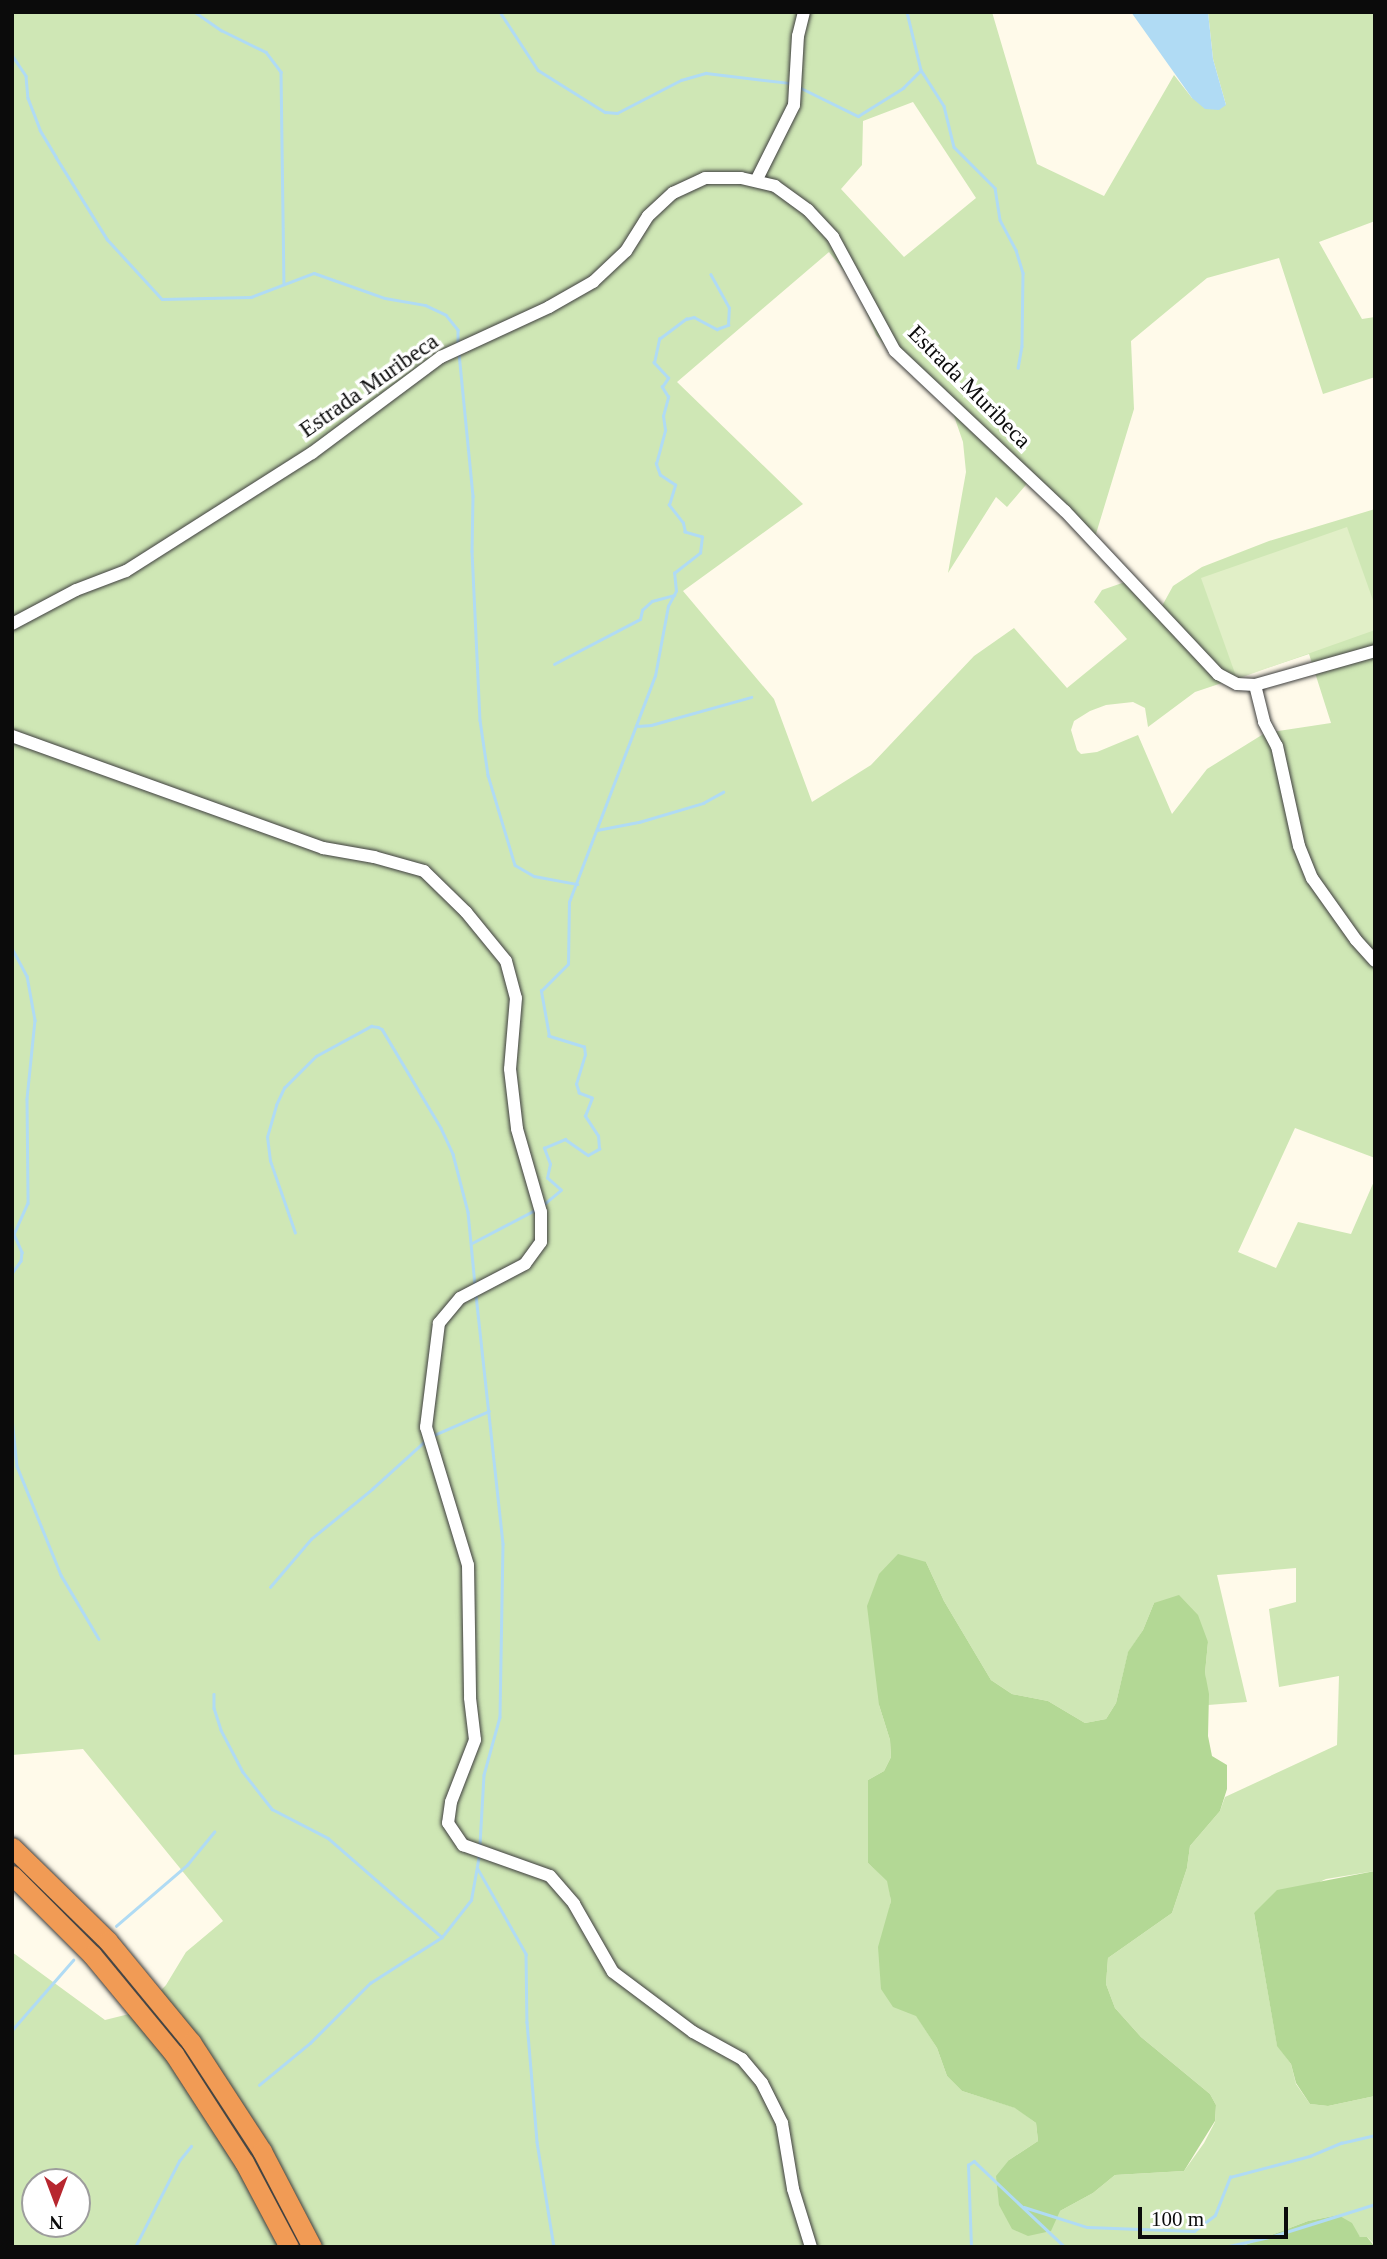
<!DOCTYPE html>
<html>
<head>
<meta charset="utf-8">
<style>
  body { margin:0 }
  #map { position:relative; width:1387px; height:2259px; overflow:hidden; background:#fffaea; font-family:Georgia,serif }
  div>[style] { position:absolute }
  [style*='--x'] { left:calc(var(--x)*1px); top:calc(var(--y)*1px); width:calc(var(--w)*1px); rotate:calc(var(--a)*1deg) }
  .green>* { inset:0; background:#cfe7b5 }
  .forest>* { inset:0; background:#b3d895 }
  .pitch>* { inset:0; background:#e1efc7 }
  .water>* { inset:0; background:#b0dbf4 }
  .stream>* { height:2.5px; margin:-1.25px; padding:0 1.25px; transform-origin:1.25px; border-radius:1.25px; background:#b0dbf4 }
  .roads { filter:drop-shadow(0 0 2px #3e3e3e) drop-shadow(0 0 2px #3e3e3e) }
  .minor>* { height:12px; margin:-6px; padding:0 6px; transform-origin:6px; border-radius:6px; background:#fff }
  .highway>* { height:19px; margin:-9.5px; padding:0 9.5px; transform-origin:9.5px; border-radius:9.5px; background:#f19b55 }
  span { translate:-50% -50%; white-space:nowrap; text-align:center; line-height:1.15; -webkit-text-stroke:7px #fff; paint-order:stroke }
  .street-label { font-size:23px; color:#0b0b0b }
  .frame { position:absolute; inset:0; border:14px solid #0b0b0b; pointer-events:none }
  .north { position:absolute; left:21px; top:2168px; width:70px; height:70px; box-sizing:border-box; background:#fff; border:2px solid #9d9d9d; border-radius:50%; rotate:180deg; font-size:19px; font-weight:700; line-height:28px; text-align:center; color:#0b0b0b }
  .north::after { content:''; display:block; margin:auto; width:24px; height:32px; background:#b7272f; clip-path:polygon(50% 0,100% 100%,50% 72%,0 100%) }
  .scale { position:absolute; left:1138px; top:2207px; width:150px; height:32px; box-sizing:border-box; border:4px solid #0b0b0b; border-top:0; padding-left:9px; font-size:21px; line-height:24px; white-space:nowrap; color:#0b0b0b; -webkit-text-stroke:5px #fff; paint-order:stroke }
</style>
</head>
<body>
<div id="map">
  <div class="green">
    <i style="clip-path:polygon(evenodd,12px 12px,992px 12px,1037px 164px,1104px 196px,1174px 75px,1192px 98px,1226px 105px,1213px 59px,1208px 12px,1375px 12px,1375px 221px,1319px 242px,1362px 319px,1375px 317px,1375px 377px,1323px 394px,1279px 258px,1207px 278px,1131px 341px,1134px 409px,1092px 547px,1031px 479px,1007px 507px,996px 497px,948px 573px,966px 472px,963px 442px,954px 416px,942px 398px,900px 363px,876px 335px,855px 285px,829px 252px,677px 382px,803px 504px,683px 591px,774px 699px,812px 802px,871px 765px,974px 656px,1014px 628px,1067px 688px,1127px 639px,1094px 602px,1102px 590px,1125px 582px,1157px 615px,1173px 586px,1202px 567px,1269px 541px,1375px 509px,1375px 1158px,1295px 1128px,1238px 1252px,1276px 1268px,1298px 1222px,1351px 1234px,1375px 1179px,1375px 1871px,1326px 1879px,1254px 1913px,1277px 2045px,1291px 2064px,1296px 2084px,1310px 2104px,1328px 2106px,1375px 2096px,1375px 2245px,1367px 2237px,1360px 2237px,1338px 2215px,1308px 2221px,1240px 2247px,12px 2247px,12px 1952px,105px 2020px,141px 2011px,166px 1985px,186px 1952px,223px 1921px,83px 1749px,12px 1755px,12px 12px,913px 102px,976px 198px,904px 257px,841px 189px,862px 165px,863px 121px,913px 102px,12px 12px,1309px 654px,1331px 723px,1265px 733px,1207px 769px,1172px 814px,1138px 735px,1097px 752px,1081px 754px,1077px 750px,1071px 730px,1074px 721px,1090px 711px,1106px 705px,1133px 702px,1145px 708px,1148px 727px,1195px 692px,1309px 654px,12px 12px,926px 1562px,944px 1601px,991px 1680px,1012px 1694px,1048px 1701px,1085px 1723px,1106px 1719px,1116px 1703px,1128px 1653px,1143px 1630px,1154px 1603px,1208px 1642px,1205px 1673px,1208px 1705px,1247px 1702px,1217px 1575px,1296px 1568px,1296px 1602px,1269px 1609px,1279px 1687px,1339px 1676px,1337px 1745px,1225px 1797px,1220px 1811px,1190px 1846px,1187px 1868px,1172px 1913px,1108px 1958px,1106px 1984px,1115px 2008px,1141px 2037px,1210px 2094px,1216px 2105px,1215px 2122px,1204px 2143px,1184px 2171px,1115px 2175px,1093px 2193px,1060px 2211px,1009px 2160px,1038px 2141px,1036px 2123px,1016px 2108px,962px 2091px,947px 2076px,937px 2048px,916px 2015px,899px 2007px,886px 1924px,891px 1901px,888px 1881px,868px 1863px,868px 1780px,884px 1771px,891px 1757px,890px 1740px,879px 1705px,926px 1562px,12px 12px,35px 2182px,77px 2182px,77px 2224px,35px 2224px,35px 2182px)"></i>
  </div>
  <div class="forest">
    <i style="clip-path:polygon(898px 1554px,926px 1562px,944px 1601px,991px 1680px,1012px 1694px,1048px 1701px,1085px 1723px,1106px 1719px,1116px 1703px,1128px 1652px,1143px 1630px,1154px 1603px,1179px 1595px,1198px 1615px,1208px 1642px,1205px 1673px,1209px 1694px,1208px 1736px,1212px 1756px,1227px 1765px,1227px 1789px,1220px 1811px,1190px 1846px,1187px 1868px,1172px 1913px,1108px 1958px,1106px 1984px,1115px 2008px,1141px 2037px,1210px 2094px,1216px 2105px,1215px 2121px,1184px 2171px,1115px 2175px,1093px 2193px,1060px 2211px,1051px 2231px,1028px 2236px,1012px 2229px,999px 2205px,996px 2176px,1009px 2160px,1038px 2141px,1036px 2123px,1015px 2108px,962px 2091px,947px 2076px,937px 2048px,916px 2016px,893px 2007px,881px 1989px,878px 1947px,891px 1901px,887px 1881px,868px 1863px,868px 1780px,884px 1771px,891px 1757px,890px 1740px,879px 1705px,867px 1606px,879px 1574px)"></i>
    <i style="clip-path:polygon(1375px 1871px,1375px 2096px,1328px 2106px,1310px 2104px,1296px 2083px,1291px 2064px,1277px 2046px,1254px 1913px,1277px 1890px)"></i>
    <i style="clip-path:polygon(1338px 2215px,1352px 2223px,1360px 2237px,1367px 2237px,1375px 2247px,1240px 2247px,1308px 2221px)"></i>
  </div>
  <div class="pitch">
    <i style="clip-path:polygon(1347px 527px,1375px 606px,1375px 630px,1237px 679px,1201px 578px)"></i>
  </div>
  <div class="water">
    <i style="clip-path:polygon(1131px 12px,1208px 12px,1213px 59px,1226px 105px,1219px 110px,1205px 109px,1192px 98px)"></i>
  </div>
  <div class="stream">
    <i style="--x:195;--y:12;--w:32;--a:35"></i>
    <i style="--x:221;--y:30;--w:50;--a:26.1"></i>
    <i style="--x:266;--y:52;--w:25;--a:53"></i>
    <i style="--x:281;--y:72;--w:211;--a:89.2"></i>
    <i style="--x:500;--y:12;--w:69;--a:56.8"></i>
    <i style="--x:538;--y:70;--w:79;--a:32.1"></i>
    <i style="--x:605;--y:112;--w:12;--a:5"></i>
    <i style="--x:617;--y:113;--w:72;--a:-27.3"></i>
    <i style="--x:681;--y:80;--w:26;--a:-16"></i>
    <i style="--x:706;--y:73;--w:85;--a:6.8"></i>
    <i style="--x:907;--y:12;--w:60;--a:76.4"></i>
    <i style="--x:921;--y:70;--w:43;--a:57.4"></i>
    <i style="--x:944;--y:106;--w:42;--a:76.3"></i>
    <i style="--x:954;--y:147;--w:58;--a:45"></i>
    <i style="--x:995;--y:188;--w:32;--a:81"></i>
    <i style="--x:1000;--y:220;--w:34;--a:62"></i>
    <i style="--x:1016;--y:250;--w:24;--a:73"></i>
    <i style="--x:1023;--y:273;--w:73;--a:90.8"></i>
    <i style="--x:1022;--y:346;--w:22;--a:100"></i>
    <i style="--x:12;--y:55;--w:25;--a:56"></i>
    <i style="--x:26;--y:76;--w:22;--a:85"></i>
    <i style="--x:28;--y:98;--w:34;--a:69"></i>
    <i style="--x:40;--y:130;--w:31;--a:59"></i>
    <i style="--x:56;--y:157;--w:97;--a:58.1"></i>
    <i style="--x:107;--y:239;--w:81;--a:47.5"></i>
    <i style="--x:162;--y:299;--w:89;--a:-1.3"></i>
    <i style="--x:251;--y:297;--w:67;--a:-20.9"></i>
    <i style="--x:314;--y:273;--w:75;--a:19.4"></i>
    <i style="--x:385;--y:298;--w:41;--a:9.9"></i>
    <i style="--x:425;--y:305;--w:23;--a:25"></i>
    <i style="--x:446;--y:315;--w:19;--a:51"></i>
    <i style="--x:458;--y:330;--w:16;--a:90"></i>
    <i style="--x:799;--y:87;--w:66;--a:26.2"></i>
    <i style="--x:858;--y:116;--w:53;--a:-31.9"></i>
    <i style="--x:903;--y:88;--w:25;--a:-45"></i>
    <i style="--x:459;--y:353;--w:144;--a:84.4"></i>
    <i style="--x:473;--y:496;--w:55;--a:91"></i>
    <i style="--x:472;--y:551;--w:169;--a:87.3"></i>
    <i style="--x:480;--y:720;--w:56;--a:81.7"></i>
    <i style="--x:488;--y:775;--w:94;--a:73.3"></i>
    <i style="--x:515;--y:865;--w:22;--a:30"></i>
    <i style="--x:534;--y:876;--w:44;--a:10.5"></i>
    <i style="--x:554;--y:664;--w:97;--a:-27.6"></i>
    <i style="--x:640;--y:619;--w:9;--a:-77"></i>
    <i style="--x:642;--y:610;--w:13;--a:-42"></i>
    <i style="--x:652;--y:601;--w:23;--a:-15"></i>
    <i style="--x:638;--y:726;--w:13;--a:-4"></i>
    <i style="--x:651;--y:725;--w:104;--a:-15.6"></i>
    <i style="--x:597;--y:830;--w:43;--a:-10.8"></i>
    <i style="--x:639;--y:822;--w:67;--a:-16.5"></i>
    <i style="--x:703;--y:803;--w:23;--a:-29"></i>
    <i style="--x:12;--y:948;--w:32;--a:62"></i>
    <i style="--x:27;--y:976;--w:45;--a:79.7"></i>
    <i style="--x:35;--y:1020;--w:79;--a:95.8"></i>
    <i style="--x:27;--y:1099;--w:104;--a:89.4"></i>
    <i style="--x:28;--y:1203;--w:34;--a:114"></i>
    <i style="--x:14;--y:1234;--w:20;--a:66"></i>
    <i style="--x:22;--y:1252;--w:9;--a:96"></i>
    <i style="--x:21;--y:1261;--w:16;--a:125"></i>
    <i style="--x:543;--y:1205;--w:23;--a:-40"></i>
    <i style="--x:561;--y:1190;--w:18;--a:-139"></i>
    <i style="--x:547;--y:1178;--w:14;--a:-78"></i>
    <i style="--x:550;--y:1164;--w:17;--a:-111"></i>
    <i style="--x:544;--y:1148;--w:23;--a:-23"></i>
    <i style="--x:565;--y:1139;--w:28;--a:35"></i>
    <i style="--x:588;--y:1155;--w:13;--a:-29"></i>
    <i style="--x:599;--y:1149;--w:13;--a:-94"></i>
    <i style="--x:598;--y:1136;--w:24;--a:-123"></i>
    <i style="--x:585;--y:1116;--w:19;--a:-69"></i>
    <i style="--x:592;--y:1098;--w:14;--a:-159"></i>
    <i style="--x:579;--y:1093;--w:9;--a:-108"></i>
    <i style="--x:576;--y:1084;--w:30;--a:-73"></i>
    <i style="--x:585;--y:1055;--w:8;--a:-97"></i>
    <i style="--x:584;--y:1047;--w:37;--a:-163"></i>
    <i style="--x:549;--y:1036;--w:46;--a:-100.1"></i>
    <i style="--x:541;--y:991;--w:38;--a:-45"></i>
    <i style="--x:568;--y:964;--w:62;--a:-89.1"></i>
    <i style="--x:569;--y:902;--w:242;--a:-69.2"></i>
    <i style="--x:655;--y:676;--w:71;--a:-79.5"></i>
    <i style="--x:668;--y:606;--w:17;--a:-62"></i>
    <i style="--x:676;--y:591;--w:18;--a:-96"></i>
    <i style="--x:674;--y:573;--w:33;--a:-38"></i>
    <i style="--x:700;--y:553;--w:16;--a:-83"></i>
    <i style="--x:702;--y:537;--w:18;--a:-164"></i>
    <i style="--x:685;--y:532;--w:9;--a:-103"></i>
    <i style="--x:683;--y:523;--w:23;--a:-128"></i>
    <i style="--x:669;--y:505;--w:21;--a:-73"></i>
    <i style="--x:675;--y:485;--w:18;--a:-146"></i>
    <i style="--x:660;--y:475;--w:12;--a:-110"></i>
    <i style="--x:656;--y:464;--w:35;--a:-75"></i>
    <i style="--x:665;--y:430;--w:14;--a:-98"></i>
    <i style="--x:663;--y:416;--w:20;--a:-75"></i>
    <i style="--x:668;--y:397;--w:12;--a:-121"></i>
    <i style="--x:662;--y:387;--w:11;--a:-56"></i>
    <i style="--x:668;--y:378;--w:21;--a:-133"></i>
    <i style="--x:654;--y:363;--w:25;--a:-78"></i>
    <i style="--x:659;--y:339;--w:34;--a:-37"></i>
    <i style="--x:686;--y:319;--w:8;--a:-14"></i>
    <i style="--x:694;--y:317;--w:26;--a:28"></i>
    <i style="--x:717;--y:329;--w:12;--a:-20"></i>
    <i style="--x:728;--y:325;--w:17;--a:-87"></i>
    <i style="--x:729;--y:308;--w:38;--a:-119"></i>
    <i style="--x:295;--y:1233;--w:76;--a:-109.1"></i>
    <i style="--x:270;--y:1161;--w:24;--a:-97"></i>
    <i style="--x:267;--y:1137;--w:33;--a:-74"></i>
    <i style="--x:276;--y:1105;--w:19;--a:-65"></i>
    <i style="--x:284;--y:1088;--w:45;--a:-45"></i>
    <i style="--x:316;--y:1056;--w:63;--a:-28.6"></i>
    <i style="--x:371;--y:1026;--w:7;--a:8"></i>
    <i style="--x:378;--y:1027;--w:4;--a:27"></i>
    <i style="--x:382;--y:1029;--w:115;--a:59.2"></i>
    <i style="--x:441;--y:1128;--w:29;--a:65"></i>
    <i style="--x:453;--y:1154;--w:60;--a:75.5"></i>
    <i style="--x:468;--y:1212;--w:73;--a:84.5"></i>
    <i style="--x:472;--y:1243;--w:73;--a:-27.6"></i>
    <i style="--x:476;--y:1295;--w:250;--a:83.8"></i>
    <i style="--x:503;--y:1544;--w:173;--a:91"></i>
    <i style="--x:500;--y:1717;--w:60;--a:105.4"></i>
    <i style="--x:484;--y:1775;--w:70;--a:93.3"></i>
    <i style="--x:12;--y:1418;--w:48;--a:84.1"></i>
    <i style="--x:17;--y:1466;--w:118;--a:68"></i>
    <i style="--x:61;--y:1575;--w:74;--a:59.3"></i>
    <i style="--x:432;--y:1436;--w:62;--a:-23.7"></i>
    <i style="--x:270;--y:1587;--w:63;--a:-49.5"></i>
    <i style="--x:311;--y:1539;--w:79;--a:-39.3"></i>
    <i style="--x:372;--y:1489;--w:73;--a:-42.2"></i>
    <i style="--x:214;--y:1694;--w:14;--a:90"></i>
    <i style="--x:214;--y:1708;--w:23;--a:72"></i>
    <i style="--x:221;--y:1730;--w:47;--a:62.4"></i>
    <i style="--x:243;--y:1772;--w:47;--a:51.9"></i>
    <i style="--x:272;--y:1809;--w:63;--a:27.4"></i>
    <i style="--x:328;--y:1838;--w:151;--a:41"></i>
    <i style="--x:478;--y:1869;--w:98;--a:60.5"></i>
    <i style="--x:526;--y:1954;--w:68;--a:89.2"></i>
    <i style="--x:527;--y:2022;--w:120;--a:85.2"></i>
    <i style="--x:537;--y:2142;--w:106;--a:80.8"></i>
    <i style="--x:116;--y:1926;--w:94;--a:-40.7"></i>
    <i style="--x:187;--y:1865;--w:43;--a:-50.7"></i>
    <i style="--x:12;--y:2030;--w:93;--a:-48.9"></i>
    <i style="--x:259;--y:2085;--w:66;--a:-39.5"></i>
    <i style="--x:310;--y:2043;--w:85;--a:-45"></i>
    <i style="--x:370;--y:1983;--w:85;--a:-32.6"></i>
    <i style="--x:442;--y:1937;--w:47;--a:-51.9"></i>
    <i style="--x:471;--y:1900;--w:46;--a:-79.9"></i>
    <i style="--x:1024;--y:2207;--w:66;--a:17.6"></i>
    <i style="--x:1087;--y:2227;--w:107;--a:2.1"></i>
    <i style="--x:1194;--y:2231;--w:26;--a:-37"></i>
    <i style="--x:1215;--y:2215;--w:41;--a:-68.5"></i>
    <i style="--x:1230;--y:2177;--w:83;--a:-14.7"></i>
    <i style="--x:1310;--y:2156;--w:34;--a:-23"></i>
    <i style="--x:1341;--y:2143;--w:35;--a:-13"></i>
    <i style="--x:135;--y:2247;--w:97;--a:-62.9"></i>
    <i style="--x:179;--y:2161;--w:19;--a:-51"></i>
    <i style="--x:971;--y:2247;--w:82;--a:-92.1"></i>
    <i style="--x:968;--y:2165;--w:7;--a:-34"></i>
    <i style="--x:974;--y:2161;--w:125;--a:43.4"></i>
    <i style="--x:1224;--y:2247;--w:47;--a:-12.3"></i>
    <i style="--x:1270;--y:2237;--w:110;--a:-17.4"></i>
  </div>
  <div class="roads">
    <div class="minor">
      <i style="--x:756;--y:181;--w:85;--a:-63.4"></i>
      <i style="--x:794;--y:105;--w:69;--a:-86.7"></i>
      <i style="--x:798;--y:36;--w:25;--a:-76"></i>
      <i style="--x:12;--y:624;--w:72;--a:-28"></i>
      <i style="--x:76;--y:590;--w:53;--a:-20.8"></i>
      <i style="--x:126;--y:571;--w:220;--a:-32.4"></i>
      <i style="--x:312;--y:453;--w:161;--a:-36.7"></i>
      <i style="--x:441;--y:357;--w:119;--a:-24.8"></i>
      <i style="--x:549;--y:307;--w:51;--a:-29.6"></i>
      <i style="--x:593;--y:282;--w:45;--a:-43.2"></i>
      <i style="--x:626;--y:251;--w:41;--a:-57.8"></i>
      <i style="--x:648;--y:216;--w:34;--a:-43"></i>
      <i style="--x:673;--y:193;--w:35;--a:-25"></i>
      <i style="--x:705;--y:178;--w:36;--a:0"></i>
      <i style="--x:741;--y:178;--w:35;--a:13"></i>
      <i style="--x:775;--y:186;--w:41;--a:36"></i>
      <i style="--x:808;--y:210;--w:37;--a:47"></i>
      <i style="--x:833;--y:237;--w:130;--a:61.5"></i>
      <i style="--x:895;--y:351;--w:233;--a:43.3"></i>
      <i style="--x:1065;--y:511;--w:224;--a:46.8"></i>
      <i style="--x:1218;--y:674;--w:21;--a:28"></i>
      <i style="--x:1237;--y:684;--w:18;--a:3"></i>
      <i style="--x:1255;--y:685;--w:125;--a:-15.8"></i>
      <i style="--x:1255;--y:685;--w:38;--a:76"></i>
      <i style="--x:1264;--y:722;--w:27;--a:62"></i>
      <i style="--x:1277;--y:746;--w:102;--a:77.6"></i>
      <i style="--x:1299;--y:846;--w:35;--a:68"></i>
      <i style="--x:1312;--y:878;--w:76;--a:54.6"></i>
      <i style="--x:1356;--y:940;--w:28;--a:48"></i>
      <i style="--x:12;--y:736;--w:331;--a:19.8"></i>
      <i style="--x:323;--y:848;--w:52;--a:10"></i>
      <i style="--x:374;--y:857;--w:52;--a:15.6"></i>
      <i style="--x:424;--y:871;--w:59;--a:44.3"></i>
      <i style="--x:466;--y:912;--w:63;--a:50.8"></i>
      <i style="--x:506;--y:961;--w:38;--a:75"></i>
      <i style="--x:516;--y:998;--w:71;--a:94.8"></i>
      <i style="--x:510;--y:1069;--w:60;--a:83.3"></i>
      <i style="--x:517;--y:1129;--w:86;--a:73.9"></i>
      <i style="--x:541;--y:1212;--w:30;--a:90"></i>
      <i style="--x:541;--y:1242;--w:27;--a:126"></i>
      <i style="--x:525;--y:1264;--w:73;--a:152.4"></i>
      <i style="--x:460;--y:1298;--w:33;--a:130"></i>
      <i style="--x:439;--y:1323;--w:105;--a:97.1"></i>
      <i style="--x:426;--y:1427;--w:144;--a:73.1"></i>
      <i style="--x:468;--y:1565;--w:133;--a:89.1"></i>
      <i style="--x:470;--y:1698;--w:42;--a:83.2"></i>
      <i style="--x:475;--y:1740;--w:66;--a:111.2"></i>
      <i style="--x:451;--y:1802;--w:21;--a:98"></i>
      <i style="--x:448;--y:1823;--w:27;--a:56"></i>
      <i style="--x:463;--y:1845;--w:92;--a:19.6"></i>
      <i style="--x:550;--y:1876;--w:37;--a:49"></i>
      <i style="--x:574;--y:1904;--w:78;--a:60.2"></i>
      <i style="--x:613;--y:1972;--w:100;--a:36.9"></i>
      <i style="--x:693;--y:2032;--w:56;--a:28.9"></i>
      <i style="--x:742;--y:2059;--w:31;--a:50"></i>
      <i style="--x:762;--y:2083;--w:45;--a:63.4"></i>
      <i style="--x:782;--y:2123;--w:67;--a:80.5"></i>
      <i style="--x:793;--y:2189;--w:61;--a:72.8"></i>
    </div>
    <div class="highway">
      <i style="--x:12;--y:1847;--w:134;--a:44.4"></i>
      <i style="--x:108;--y:1941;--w:131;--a:50.6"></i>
      <i style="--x:191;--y:2042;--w:130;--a:56.9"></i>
      <i style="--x:262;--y:2151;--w:108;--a:62.5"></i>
      <i style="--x:12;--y:1875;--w:113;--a:45"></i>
      <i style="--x:92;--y:1955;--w:129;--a:50.4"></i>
      <i style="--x:174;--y:2054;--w:129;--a:57.1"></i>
      <i style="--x:244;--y:2162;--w:96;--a:62.1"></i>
    </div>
  </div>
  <div class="street-label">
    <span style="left:369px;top:386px;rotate:-35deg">Estrada Muribeca</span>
    <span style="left:969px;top:387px;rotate:45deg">Estrada Muribeca</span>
  </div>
  <div class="frame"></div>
  <div class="north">N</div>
  <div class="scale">100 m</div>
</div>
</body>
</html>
